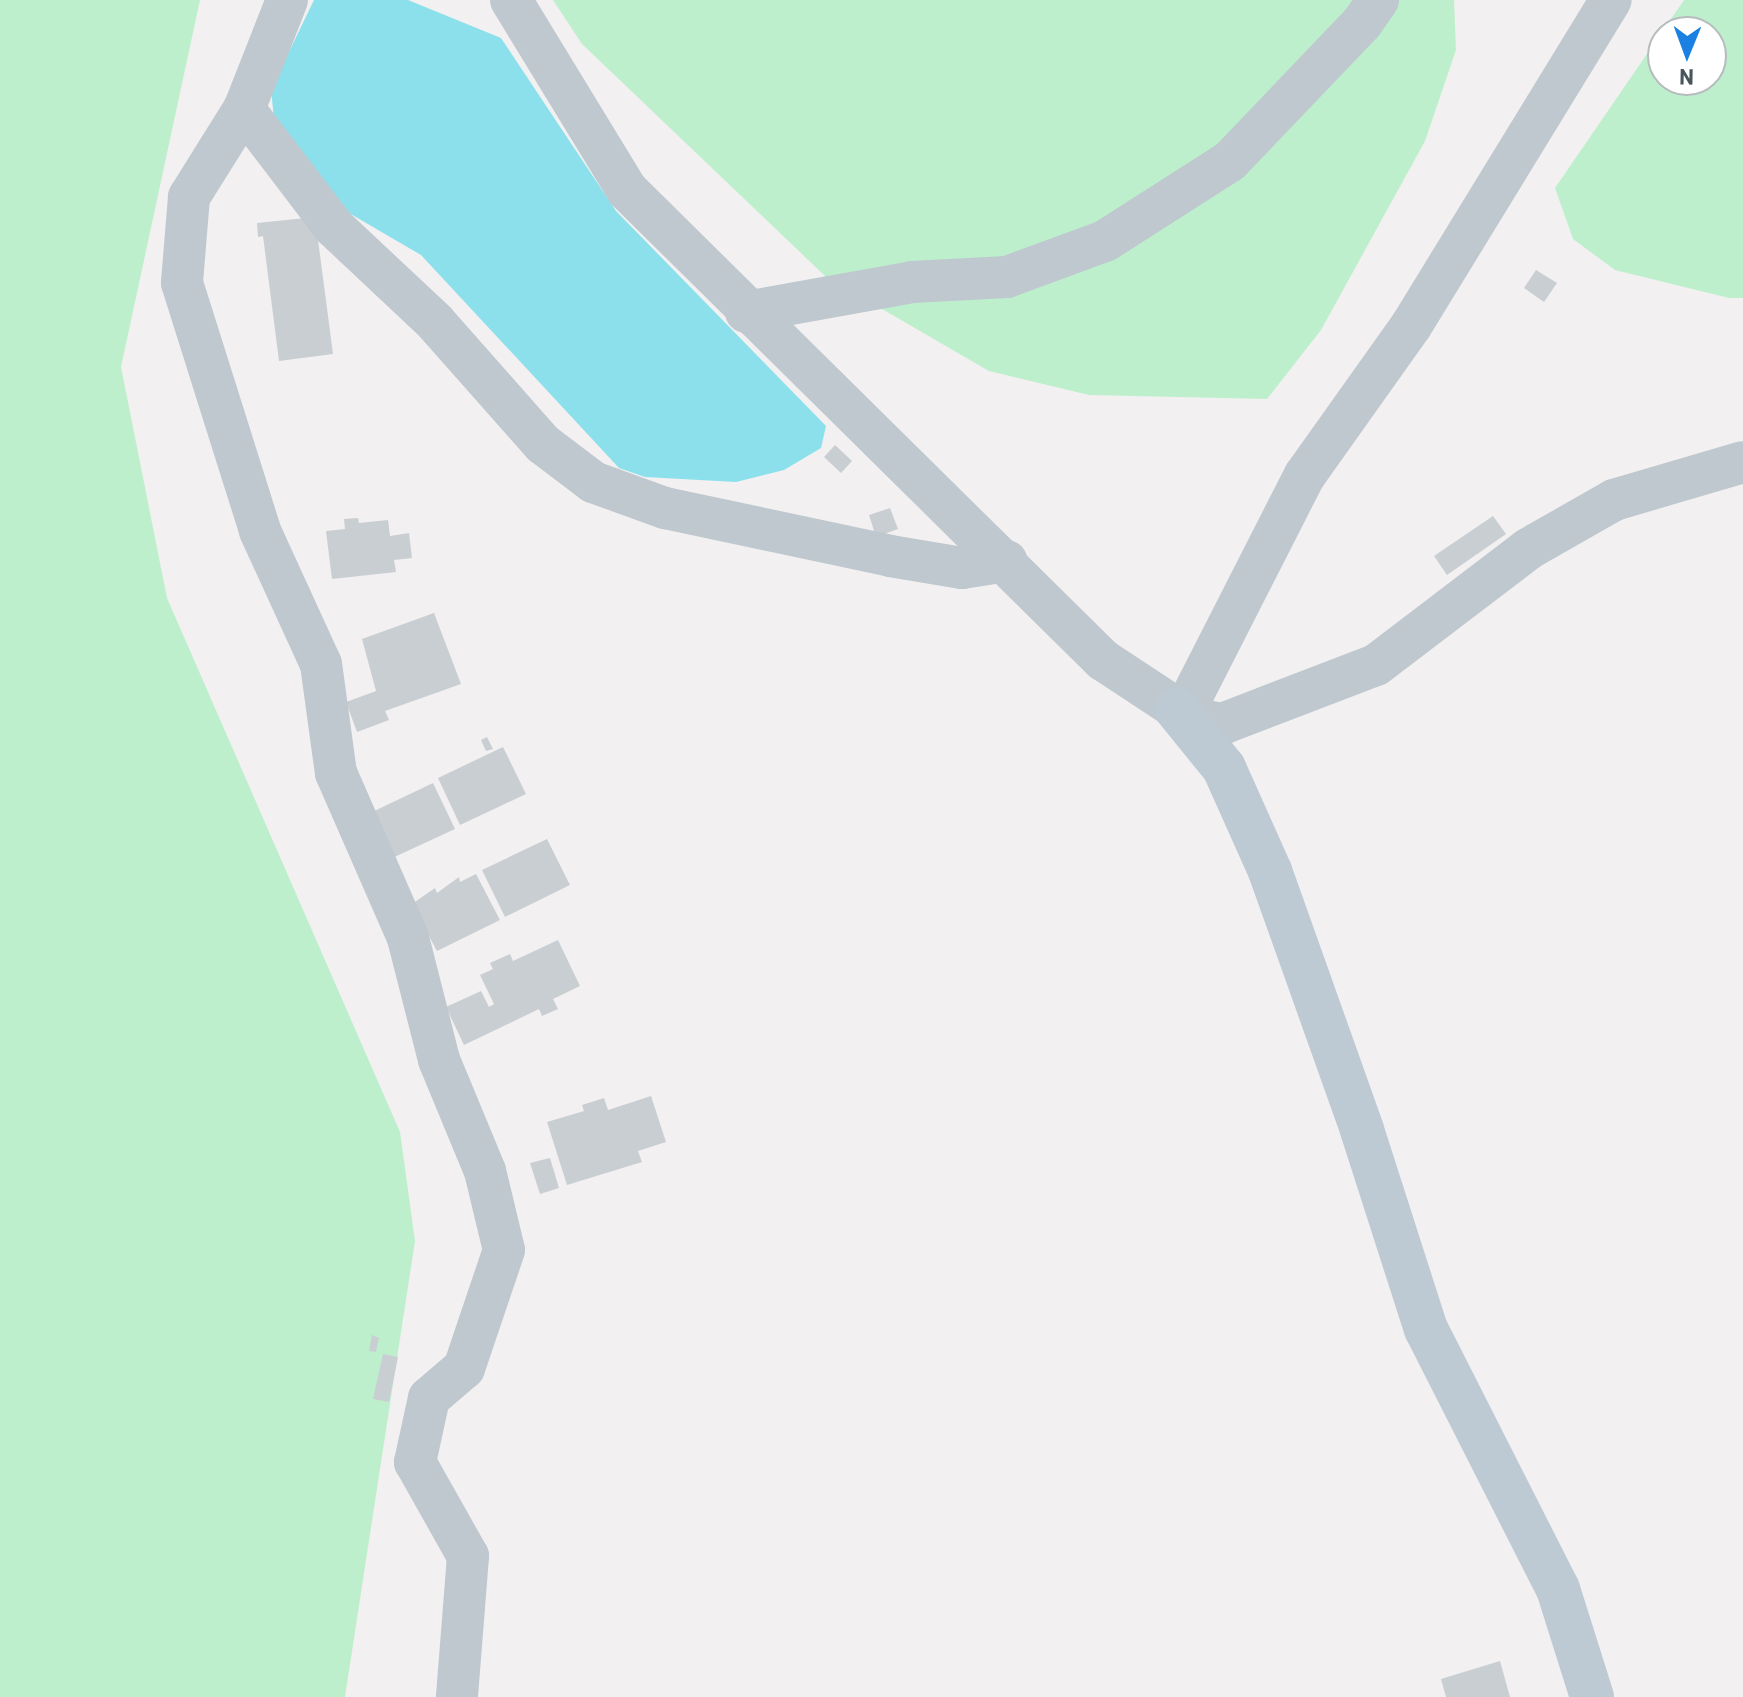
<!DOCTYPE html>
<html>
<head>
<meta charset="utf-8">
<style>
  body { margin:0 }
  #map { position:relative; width:1743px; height:1697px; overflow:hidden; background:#f2f0f0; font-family:Barlow,sans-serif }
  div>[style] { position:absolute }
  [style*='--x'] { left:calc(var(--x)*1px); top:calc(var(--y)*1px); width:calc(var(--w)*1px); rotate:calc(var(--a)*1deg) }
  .green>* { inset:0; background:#beefcd }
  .water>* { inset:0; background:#8ce0ec }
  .building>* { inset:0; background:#c9ced2 }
  .street>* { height:42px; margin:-21px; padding:0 21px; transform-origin:21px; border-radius:21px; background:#bec8ce }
  .secondary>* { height:44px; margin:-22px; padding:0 22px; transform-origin:22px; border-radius:22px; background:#bdcad3 }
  span { translate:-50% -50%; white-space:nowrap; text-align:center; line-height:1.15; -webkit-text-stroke:6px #fff; paint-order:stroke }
  .north { position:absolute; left:1647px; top:16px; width:80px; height:80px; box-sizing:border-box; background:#fff; border:2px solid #b6bbbe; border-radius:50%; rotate:181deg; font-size:22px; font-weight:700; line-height:32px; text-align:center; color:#48555d }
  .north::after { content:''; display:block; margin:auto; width:28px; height:36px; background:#1a81e2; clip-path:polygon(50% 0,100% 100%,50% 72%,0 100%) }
</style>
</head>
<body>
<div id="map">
  <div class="green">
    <i style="clip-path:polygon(0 0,200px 0,121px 367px,167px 598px,400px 1132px,415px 1241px,345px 1697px,0 1697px)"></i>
    <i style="clip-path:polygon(553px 0,1454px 0,1456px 50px,1425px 141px,1321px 330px,1267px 399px,1089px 395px,989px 371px,825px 276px,582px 44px)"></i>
    <i style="clip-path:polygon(evenodd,1684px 0,1743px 0,1743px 298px,1729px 298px,1615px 270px,1573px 239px,1555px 188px,1684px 0,1711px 32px,1711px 80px,1663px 80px,1663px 32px,1711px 32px)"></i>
  </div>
  <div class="water">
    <i style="clip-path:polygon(314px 0,408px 0,501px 38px,616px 211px,826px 426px,821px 448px,784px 470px,736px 482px,645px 477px,619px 468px,421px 255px,349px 213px,275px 129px,271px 89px)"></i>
  </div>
  <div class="building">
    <i style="clip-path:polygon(315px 217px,333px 354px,279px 361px,263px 236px,258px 237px,257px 223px)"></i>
    <i style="clip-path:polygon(1536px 270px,1557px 283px,1544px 302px,1524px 288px)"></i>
    <i style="clip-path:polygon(835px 445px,852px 461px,841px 473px,824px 457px)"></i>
    <i style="clip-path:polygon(890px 508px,898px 529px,876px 537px,869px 515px)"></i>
    <i style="clip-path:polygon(1493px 516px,1506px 534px,1447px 575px,1434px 556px)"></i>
    <i style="clip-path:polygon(358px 518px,359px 523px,388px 520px,390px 536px,409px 533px,412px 558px,394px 560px,396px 572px,332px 579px,326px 531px,345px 529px,344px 519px)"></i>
    <i style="clip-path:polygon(434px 613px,461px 684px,385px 711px,389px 720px,357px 732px,346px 702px,376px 691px,362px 639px)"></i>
    <i style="clip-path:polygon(487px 737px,493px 749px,486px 751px,481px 740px)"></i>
    <i style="clip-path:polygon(503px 747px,526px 794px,460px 825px,438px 778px)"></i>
    <i style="clip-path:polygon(433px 783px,455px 829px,390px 859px,368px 814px)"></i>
    <i style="clip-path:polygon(547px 839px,570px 885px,505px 917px,482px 870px)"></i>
    <i style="clip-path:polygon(476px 874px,500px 920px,437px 951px,412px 904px,435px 888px,437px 893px,459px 877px,460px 882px)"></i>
    <i style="clip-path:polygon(558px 940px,580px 986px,553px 999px,558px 1009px,542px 1016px,539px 1009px,464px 1045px,446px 1007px,481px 991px,489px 1007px,494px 1004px,480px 975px,493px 969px,490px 963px,510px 954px,513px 961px)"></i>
    <i style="clip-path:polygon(651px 1096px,666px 1142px,638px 1151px,642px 1162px,567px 1185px,547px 1122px,584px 1111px,582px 1105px,604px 1098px,608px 1110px)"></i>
    <i style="clip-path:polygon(550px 1158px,559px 1188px,540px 1194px,530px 1163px)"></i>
    <i style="clip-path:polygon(372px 1335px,379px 1338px,376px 1352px,369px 1351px)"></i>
    <i style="clip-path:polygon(383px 1354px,398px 1357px,389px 1402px,373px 1399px)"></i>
    <i style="clip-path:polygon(1500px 1661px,1510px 1697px,1446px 1697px,1441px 1679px)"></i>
  </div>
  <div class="street">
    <i style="--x:287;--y:0;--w:117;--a:111.5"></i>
    <i style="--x:244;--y:109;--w:104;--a:122"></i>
    <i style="--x:189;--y:197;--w:86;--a:94.7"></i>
    <i style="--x:182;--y:283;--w:260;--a:72.5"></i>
    <i style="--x:260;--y:531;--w:146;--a:65.4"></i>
    <i style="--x:321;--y:664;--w:110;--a:82.2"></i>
    <i style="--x:336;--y:773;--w:180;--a:66.4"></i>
    <i style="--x:408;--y:938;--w:126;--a:75.7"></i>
    <i style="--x:439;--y:1060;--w:120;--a:67.5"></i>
    <i style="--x:485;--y:1171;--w:81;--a:76.5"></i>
    <i style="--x:504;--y:1250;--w:125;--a:108.7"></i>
    <i style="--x:464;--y:1368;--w:46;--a:139.4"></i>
    <i style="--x:429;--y:1398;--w:66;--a:102.3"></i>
    <i style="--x:415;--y:1462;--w:108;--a:60.6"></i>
    <i style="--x:468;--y:1556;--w:141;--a:94.5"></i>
    <i style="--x:511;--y:0;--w:223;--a:58.6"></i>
    <i style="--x:627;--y:190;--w:669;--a:44.64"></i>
    <i style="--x:1103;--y:660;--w:105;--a:33.4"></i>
    <i style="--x:1191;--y:718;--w:32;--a:11"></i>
    <i style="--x:1222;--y:724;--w:165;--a:-21"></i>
    <i style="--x:1376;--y:665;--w:191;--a:-37.3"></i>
    <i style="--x:1528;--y:549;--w:99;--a:-29.7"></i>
    <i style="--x:1614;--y:500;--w:134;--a:-16.4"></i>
    <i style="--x:244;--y:109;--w:148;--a:52.7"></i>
    <i style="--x:334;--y:227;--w:139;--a:43.2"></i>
    <i style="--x:435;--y:322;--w:163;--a:48.5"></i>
    <i style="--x:543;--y:444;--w:63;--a:37.2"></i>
    <i style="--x:593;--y:482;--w:77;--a:19.9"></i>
    <i style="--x:665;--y:508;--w:230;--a:12"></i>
    <i style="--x:890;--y:556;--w:73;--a:9.5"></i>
    <i style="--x:962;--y:568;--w:45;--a:-9"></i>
    <i style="--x:746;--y:312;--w:169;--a:-10.2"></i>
    <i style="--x:912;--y:282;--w:95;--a:-3"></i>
    <i style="--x:1007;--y:277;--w:104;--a:-20.2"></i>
    <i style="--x:1105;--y:241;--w:148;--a:-32.6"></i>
    <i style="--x:1230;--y:161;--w:191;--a:-46.3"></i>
    <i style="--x:1362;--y:23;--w:28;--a:-55"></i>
    <i style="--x:1183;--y:714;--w:268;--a:-63"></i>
    <i style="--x:1305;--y:475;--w:183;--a:-54.6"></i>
    <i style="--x:1411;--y:326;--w:382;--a:-58.5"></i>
  </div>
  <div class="secondary">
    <i style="--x:1176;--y:709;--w:76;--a:50.9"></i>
    <i style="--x:1224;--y:768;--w:113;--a:65.9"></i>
    <i style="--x:1270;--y:871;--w:275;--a:70.4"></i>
    <i style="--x:1362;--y:1130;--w:209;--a:72.2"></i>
    <i style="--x:1426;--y:1329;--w:292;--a:63.1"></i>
    <i style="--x:1558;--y:1589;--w:113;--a:72.5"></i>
  </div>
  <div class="north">N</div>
</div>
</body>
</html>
